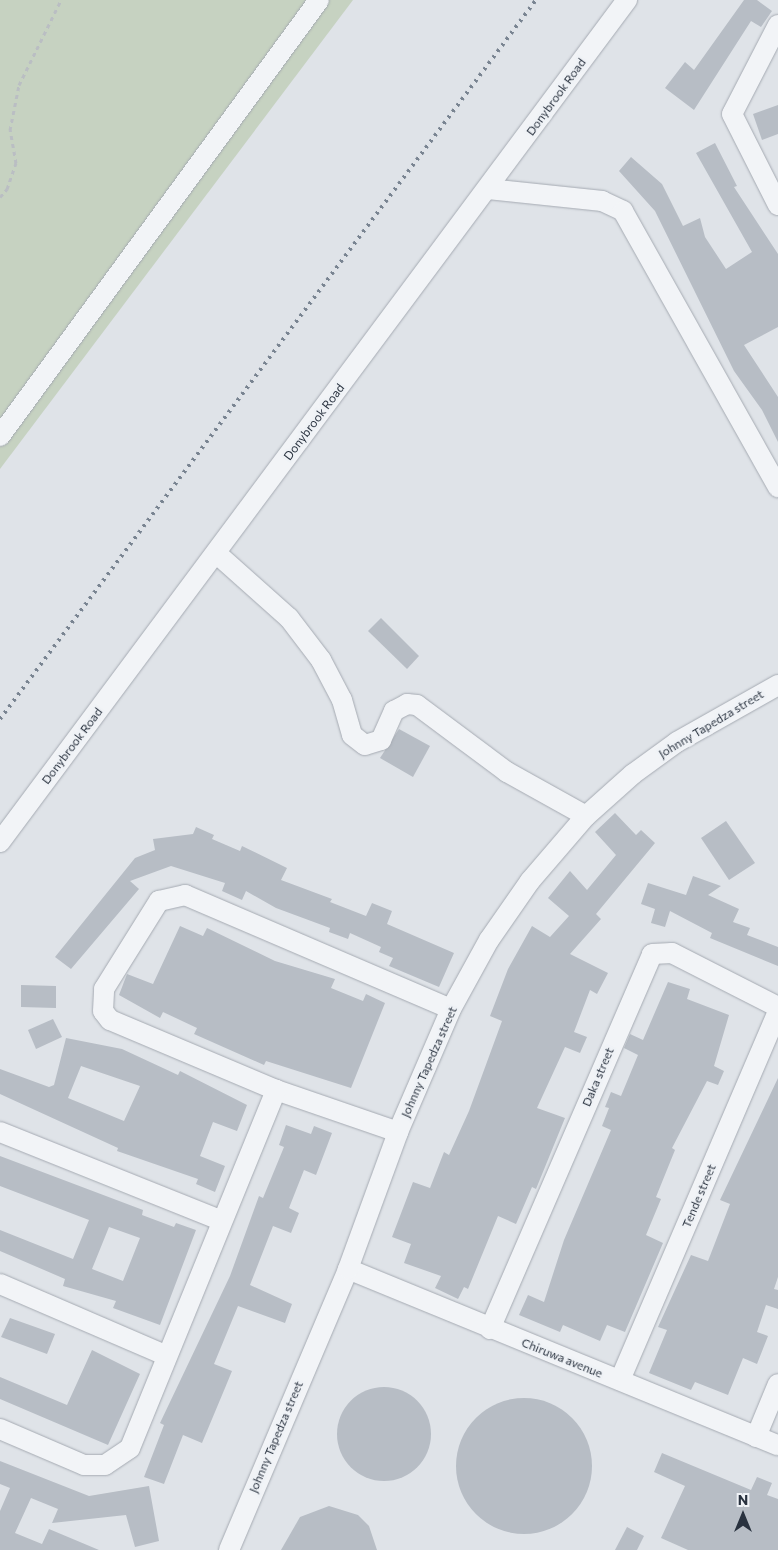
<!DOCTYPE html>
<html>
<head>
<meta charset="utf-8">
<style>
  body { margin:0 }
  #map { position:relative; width:778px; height:1550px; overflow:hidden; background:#dfe3e8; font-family:Commissioner,sans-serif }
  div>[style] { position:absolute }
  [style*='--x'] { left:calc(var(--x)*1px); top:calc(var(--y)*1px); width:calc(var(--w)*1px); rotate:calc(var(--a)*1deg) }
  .green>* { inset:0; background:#c6d2c1 }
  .building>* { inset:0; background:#b7bdc5 }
  .round { border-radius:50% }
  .path>* { height:3px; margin-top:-1.5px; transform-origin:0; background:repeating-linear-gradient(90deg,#babec3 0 4px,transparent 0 8px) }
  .roads { filter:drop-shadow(0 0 1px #a5aab2) drop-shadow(0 0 1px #a5aab2) }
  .minor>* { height:20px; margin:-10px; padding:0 10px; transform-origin:10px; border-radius:10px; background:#f2f4f7 }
  .rail>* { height:4px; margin-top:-2px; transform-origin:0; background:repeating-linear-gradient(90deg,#798491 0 2.5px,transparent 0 7.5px) }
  span { translate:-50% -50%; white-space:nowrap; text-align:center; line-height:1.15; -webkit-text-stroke:5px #eff2f6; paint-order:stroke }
  .street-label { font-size:12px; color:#29323f }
  .north { position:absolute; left:718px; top:1490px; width:50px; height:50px; -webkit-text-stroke:4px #eff2f6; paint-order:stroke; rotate:0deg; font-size:14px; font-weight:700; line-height:20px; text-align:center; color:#29323f }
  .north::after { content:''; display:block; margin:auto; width:18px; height:22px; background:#29323f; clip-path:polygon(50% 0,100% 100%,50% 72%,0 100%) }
</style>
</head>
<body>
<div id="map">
  <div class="green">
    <i style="clip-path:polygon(0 0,353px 0,0 469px)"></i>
  </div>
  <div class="building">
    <i style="clip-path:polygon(744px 0,757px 0,772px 11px,761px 27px,751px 21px,694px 110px,665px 88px,685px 62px,694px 70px)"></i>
    <i style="clip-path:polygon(778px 105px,778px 134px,762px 140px,753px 114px)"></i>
    <i style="clip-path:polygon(715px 143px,737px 186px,734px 187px,778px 254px,778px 327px,744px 345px,778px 397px,778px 442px,762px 410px,734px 371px,655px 211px,619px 171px,631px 157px,662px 184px,683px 226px,700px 218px,705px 237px,726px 269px,752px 252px,696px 153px)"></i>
    <i style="clip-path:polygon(381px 618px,419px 656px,407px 669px,368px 631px)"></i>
    <i style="clip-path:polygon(399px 729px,430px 746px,413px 777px,380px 758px)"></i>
    <i style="clip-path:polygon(615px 813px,636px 835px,641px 830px,655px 843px,596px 914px,601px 919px,570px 954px,608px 973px,597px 994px,590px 990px,574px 1032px,587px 1037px,580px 1053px,565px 1047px,537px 1108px,565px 1118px,536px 1189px,532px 1187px,516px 1224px,498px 1216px,468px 1289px,464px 1287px,458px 1299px,435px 1288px,441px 1276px,404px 1263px,411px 1244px,392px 1237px,413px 1182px,430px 1188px,444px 1152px,449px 1155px,469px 1111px,502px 1021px,490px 1016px,508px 969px,532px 926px,550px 937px,569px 916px,548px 898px,570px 871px,587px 890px,616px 855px,595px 832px)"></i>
    <i style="clip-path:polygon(726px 821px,755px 863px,729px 880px,701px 838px)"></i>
    <i style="clip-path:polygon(196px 827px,214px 835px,212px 839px,240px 851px,242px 846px,287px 868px,281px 880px,332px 899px,330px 902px,366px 916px,372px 903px,392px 911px,387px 924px,454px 953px,439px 987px,389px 966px,393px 958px,379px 952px,381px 947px,350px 933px,348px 939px,329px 932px,330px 928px,276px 908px,246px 891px,242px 900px,222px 891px,225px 883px,171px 866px,130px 881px,139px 889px,71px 969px,55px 957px,135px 858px,155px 850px,153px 839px,193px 834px)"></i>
    <i style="clip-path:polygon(693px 876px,721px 886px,708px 895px,739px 909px,733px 922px,750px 928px,747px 935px,778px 947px,778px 966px,710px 938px,712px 933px,670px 911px,665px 927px,651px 923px,655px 909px,641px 904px,648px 883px,686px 895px)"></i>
    <i style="clip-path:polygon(180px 926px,203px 936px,207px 928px,275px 961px,335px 979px,331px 988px,363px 1001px,366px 994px,385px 1003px,351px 1088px,266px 1061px,264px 1065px,194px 1034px,197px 1028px,163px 1012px,160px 1018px,119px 995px,127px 974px,153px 984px)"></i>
    <i style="clip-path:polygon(668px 982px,690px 989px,687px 999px,729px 1015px,714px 1066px,724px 1071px,718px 1085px,707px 1081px,672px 1148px,675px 1150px,656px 1197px,661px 1199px,646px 1235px,663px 1243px,625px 1332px,607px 1325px,600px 1341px,563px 1325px,560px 1332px,519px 1315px,528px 1295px,544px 1302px,564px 1240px,611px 1130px,602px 1126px,609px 1108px,605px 1107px,611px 1092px,621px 1096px,638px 1055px,624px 1048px,630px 1034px,643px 1040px)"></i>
    <i style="clip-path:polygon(21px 985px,56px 986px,56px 1008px,21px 1007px)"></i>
    <i style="clip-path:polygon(53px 1019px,62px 1037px,36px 1049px,28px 1030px)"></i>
    <i style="clip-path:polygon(evenodd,66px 1038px,122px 1049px,178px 1075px,180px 1071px,247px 1105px,237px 1131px,213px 1122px,200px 1156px,225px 1166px,215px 1192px,196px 1184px,198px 1179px,117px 1151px,118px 1148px,0 1094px,0 1069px,49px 1087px,54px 1085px,66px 1038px,81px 1066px,140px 1086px,124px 1121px,68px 1098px,81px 1066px)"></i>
    <i style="clip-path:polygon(778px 1078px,778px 1277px,774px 1289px,778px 1290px,778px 1309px,766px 1305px,757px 1332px,768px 1336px,757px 1364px,743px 1358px,728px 1395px,695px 1382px,691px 1390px,649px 1373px,667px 1330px,658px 1327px,691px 1255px,708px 1261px,730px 1204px,720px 1200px)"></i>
    <i style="clip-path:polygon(286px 1125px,311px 1134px,314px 1126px,332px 1133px,316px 1175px,304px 1170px,289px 1208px,299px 1213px,291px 1233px,273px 1226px,250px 1285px,292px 1304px,285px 1323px,238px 1306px,214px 1364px,232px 1371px,225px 1388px,202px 1443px,183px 1435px,164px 1484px,144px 1477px,164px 1425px,160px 1423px,230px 1276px,259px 1196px,263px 1198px,284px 1147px,279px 1145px)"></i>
    <i style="clip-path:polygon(evenodd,0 1156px,143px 1210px,142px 1215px,174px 1227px,176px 1223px,196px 1230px,160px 1325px,113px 1308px,116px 1301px,63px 1286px,65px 1279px,0 1251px,0 1230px,73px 1259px,89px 1220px,0 1186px,0 1156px,109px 1227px,140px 1238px,123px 1281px,92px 1269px,109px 1227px)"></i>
    <i style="clip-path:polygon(10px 1318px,55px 1334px,47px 1354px,1px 1337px)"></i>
    <i style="clip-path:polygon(92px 1350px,140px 1374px,108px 1445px,0 1399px,0 1377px,67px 1405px)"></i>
    <i class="round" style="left:337px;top:1387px;width:94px;height:94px"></i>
    <i class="round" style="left:456px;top:1398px;width:136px;height:136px"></i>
    <i style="clip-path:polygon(662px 1453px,751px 1490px,757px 1477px,772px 1483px,767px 1495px,778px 1499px,778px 1550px,688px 1550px,661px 1538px,685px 1486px,654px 1472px)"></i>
    <i style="clip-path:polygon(0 1461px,89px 1496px,149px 1486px,159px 1541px,135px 1547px,126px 1515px,52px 1523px,58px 1509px,31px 1498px,15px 1533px,42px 1544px,49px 1529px,99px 1550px,0 1550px,0 1511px,10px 1488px,0 1484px)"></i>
    <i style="clip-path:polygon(329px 1506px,358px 1515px,369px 1526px,377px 1550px,281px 1550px,300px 1517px)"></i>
    <i style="clip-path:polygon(627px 1527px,644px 1536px,637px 1550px,615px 1550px)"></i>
  </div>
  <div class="path">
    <i style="--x:0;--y:197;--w:11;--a:-49"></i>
    <i style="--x:7;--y:189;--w:28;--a:-71"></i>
    <i style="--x:16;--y:163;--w:34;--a:-100"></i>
    <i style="--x:10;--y:130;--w:46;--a:-78.7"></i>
    <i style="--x:19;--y:85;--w:95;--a:-63.7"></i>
  </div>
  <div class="roads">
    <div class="minor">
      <i style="--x:778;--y:25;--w:100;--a:117.3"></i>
      <i style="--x:732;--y:114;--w:102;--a:63.2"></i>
      <i style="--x:488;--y:189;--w:115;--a:6"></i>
      <i style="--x:602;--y:201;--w:23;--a:25"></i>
      <i style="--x:623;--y:211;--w:317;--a:60.7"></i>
      <i style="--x:0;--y:436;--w:540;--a:-53.81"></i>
      <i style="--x:216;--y:553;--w:98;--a:41.7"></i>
      <i style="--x:289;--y:618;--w:53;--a:52.7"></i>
      <i style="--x:321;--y:660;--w:45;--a:62.3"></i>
      <i style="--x:342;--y:700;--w:36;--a:74"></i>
      <i style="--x:352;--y:735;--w:16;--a:38"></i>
      <i style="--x:365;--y:745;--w:17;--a:-17"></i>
      <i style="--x:381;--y:740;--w:32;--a:-66"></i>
      <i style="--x:394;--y:711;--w:15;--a:-28"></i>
      <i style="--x:407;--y:704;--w:10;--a:6"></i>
      <i style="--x:417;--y:705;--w:112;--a:36.7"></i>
      <i style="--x:507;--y:772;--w:90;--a:29.1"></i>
      <i style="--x:0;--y:842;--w:1050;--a:-53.33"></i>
      <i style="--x:0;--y:1132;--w:237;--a:21.8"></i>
      <i style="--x:398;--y:1132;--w:129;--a:-161"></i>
      <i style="--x:276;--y:1090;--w:180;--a:-157.1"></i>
      <i style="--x:110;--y:1020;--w:11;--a:-128"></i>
      <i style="--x:103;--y:1011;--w:22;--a:-87"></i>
      <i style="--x:104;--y:989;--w:104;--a:-58"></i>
      <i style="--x:159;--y:901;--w:27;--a:-13"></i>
      <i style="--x:185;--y:895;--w:289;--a:23.2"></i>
      <i style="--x:348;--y:1269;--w:465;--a:22.3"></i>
      <i style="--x:0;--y:1284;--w:180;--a:23.3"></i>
      <i style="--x:490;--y:1329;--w:408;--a:-66.6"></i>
      <i style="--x:652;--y:954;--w:20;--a:-3"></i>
      <i style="--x:672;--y:953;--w:119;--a:27"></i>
      <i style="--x:620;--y:1380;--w:401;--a:-66.8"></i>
      <i style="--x:0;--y:1429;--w:91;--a:23.2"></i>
      <i style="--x:84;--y:1465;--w:21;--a:0"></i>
      <i style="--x:105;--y:1465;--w:30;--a:-34"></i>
      <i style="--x:130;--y:1448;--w:387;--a:-67.8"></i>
      <i style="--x:756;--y:1437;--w:57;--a:-67.5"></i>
      <i style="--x:229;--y:1550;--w:305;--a:-67"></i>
      <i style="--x:348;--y:1269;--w:146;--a:-69.9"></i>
      <i style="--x:398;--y:1132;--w:134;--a:-66.7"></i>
      <i style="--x:451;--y:1009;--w:79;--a:-61.2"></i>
      <i style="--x:489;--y:940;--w:72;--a:-55.2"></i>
      <i style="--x:530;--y:881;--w:86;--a:-49.3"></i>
      <i style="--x:586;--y:816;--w:63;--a:-41.8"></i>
      <i style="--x:633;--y:774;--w:54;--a:-36"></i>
      <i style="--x:677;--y:742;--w:116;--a:-29.4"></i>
    </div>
  </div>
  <div class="rail">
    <i style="--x:0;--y:719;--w:897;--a:-53.3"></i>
  </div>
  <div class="street-label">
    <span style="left:556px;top:97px;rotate:-54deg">Donybrook Road</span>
    <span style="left:314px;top:422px;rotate:-53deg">Donybrook Road</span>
    <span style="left:711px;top:724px;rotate:-31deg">Johnny Tapedza street</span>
    <span style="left:72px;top:746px;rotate:-53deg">Donybrook Road</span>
    <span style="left:429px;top:1062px;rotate:-66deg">Johnny Tapedza street</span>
    <span style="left:598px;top:1077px;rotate:-67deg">Daka street</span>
    <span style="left:699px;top:1196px;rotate:-67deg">Tende street</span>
    <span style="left:562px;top:1358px;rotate:22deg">Chiruwa avenue</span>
    <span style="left:276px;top:1437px;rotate:-67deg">Johnny Tapedza street</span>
  </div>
  <div class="north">N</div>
</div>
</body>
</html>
